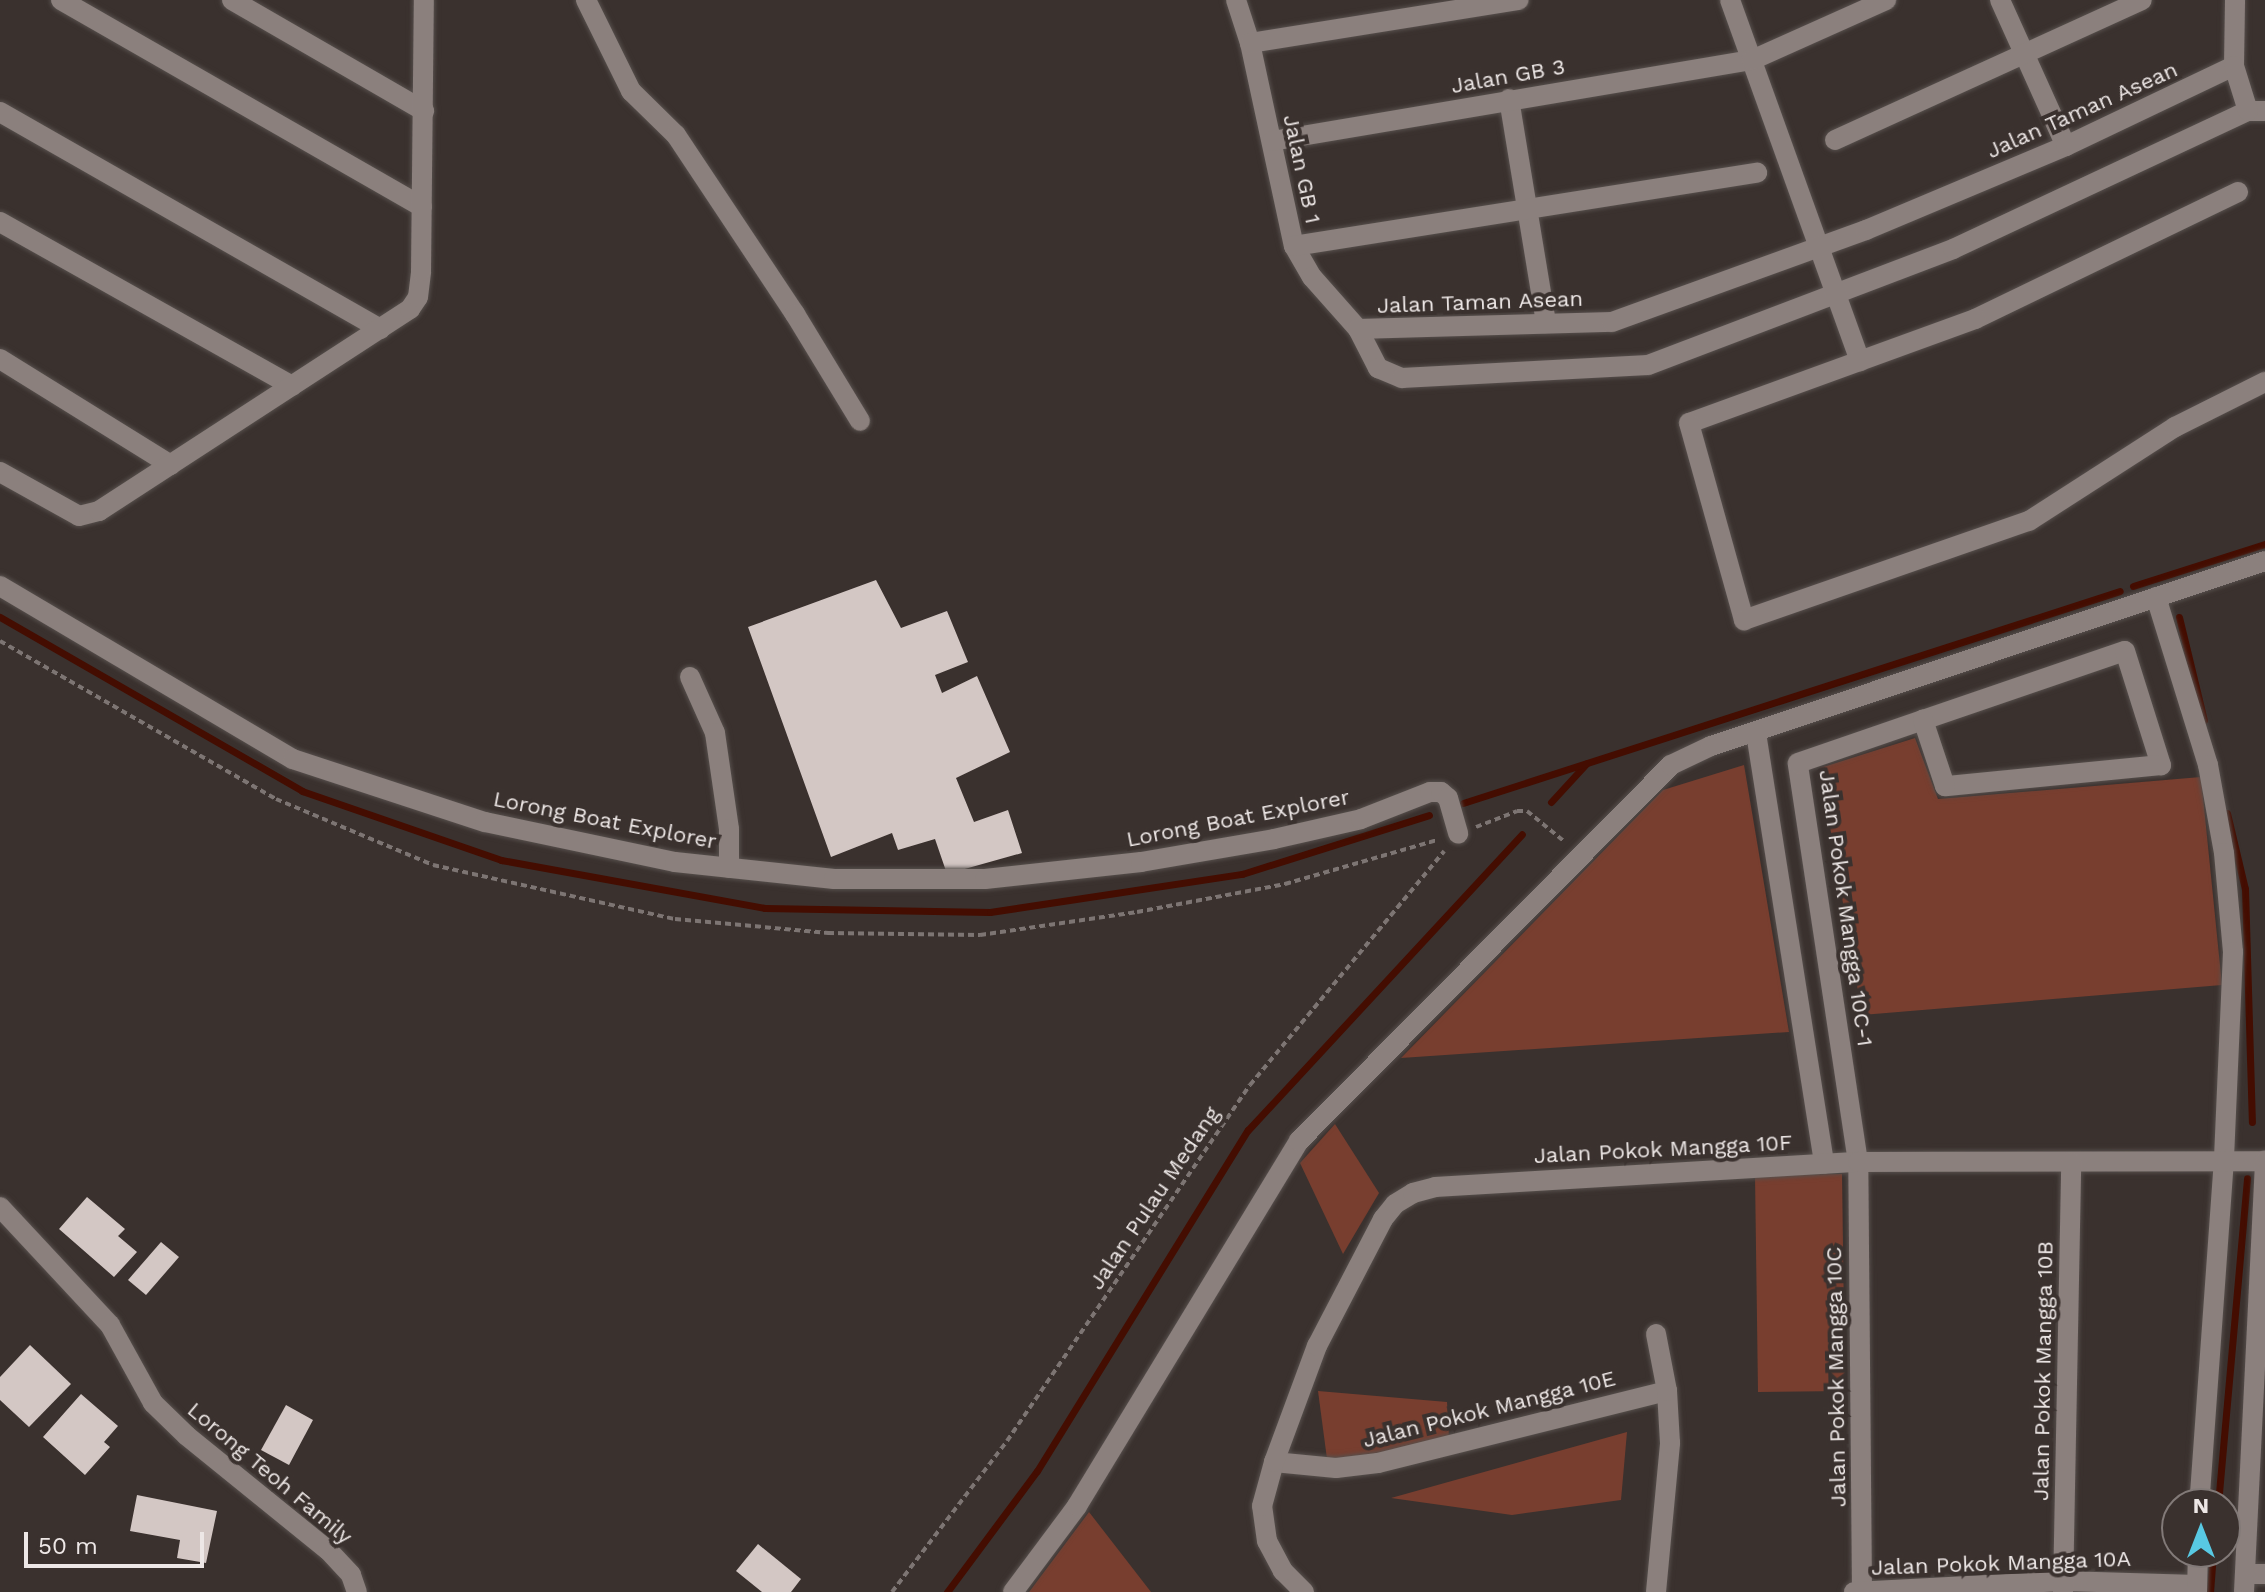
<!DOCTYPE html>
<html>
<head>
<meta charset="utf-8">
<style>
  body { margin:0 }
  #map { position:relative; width:2265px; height:1592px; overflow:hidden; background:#3a312e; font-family:"Work Sans",sans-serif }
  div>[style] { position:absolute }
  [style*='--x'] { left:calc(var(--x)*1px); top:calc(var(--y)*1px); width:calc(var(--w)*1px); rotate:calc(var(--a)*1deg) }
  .green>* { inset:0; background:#783e2f }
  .stream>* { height:7px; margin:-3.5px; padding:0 3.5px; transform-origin:3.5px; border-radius:3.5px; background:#440d01 }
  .building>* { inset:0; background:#d3c7c4 }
  .path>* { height:4px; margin-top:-2px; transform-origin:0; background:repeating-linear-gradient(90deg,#7d7573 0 6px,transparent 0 10px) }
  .roads { filter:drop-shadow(0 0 2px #564f4c) drop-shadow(0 0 2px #564f4c) }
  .minor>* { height:20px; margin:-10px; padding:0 10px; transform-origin:10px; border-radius:10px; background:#8b807d }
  span { translate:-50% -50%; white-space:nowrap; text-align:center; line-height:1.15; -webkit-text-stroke:8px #3a312e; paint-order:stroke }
  .street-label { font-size:22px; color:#ede7e6 }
  .north { position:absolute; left:2161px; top:1488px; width:80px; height:80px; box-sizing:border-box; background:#3a312e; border:2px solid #827a78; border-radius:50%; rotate:0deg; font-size:22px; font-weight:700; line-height:32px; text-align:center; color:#ede7e6 }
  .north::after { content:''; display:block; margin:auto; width:28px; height:36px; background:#58c9e3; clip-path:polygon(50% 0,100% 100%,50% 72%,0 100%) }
  .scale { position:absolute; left:24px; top:1532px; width:180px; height:36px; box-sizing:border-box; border:4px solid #ede7e6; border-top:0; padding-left:10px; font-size:24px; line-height:28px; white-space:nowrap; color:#ede7e6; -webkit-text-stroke:6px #3a312e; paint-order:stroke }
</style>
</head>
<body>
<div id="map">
  <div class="green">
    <i style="clip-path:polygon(1915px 738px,1938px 799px,2201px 777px,2222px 985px,1862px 1015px,1820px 768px)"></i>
    <i style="clip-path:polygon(1744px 765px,1789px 1032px,1401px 1058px,1663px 790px)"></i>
    <i style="clip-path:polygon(1335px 1124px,1379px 1193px,1343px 1254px,1300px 1163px)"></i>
    <i style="clip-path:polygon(1842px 1174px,1845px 1391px,1758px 1392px,1755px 1175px)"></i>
    <i style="clip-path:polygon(1318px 1391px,1447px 1402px,1449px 1437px,1385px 1462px,1327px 1459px)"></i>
    <i style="clip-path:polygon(1627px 1432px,1621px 1500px,1512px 1515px,1391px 1498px)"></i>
    <i style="clip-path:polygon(1089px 1512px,1151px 1592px,1029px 1592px)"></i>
  </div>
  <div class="stream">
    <i style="--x:2133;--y:586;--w:139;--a:-17.7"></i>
    <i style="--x:0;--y:617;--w:349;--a:29.9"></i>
    <i style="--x:302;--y:791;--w:211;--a:19.1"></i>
    <i style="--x:501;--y:860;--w:268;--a:10.3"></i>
    <i style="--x:765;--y:908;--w:225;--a:1"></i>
    <i style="--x:990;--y:912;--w:255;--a:-8.6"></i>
    <i style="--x:1242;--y:874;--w:196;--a:-17.5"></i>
    <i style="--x:2179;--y:617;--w:106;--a:76.4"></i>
    <i style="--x:1551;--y:802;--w:52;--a:-47.4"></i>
    <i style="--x:1463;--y:803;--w:690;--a:-17.88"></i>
    <i style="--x:2227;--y:813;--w:78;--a:76.7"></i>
    <i style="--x:2245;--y:889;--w:233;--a:88.3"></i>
    <i style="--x:2218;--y:1504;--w:327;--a:-84.9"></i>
    <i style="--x:947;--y:1592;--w:151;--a:-53.4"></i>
    <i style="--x:1037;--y:1471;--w:401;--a:-58.3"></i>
    <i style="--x:1248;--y:1130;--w:403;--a:-47.2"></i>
    <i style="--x:2210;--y:1592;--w:40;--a:-85.7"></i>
  </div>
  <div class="building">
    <i style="clip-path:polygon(876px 580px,901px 628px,947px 611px,968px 662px,935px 675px,942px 693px,977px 676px,1010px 752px,956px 778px,974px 822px,1008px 810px,1022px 853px,947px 874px,935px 839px,898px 850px,892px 833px,831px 857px,748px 627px)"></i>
    <i style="clip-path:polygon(87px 1197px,125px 1229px,118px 1236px,137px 1252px,114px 1277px,59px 1229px)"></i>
    <i style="clip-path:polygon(161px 1242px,179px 1257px,146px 1295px,128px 1280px)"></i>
    <i style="clip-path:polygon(30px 1345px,71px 1384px,29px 1427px,0 1400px,0 1377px)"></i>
    <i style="clip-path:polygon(81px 1394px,118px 1426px,104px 1442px,110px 1447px,85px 1475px,43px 1437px)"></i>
    <i style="clip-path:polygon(286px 1405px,313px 1420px,289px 1465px,261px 1450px)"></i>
    <i style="clip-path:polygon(137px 1495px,217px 1511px,206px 1563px,177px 1558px,180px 1540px,130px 1531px)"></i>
    <i style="clip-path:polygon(758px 1544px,801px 1579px,791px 1592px,762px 1592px,736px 1571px)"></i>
  </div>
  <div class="path">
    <i style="--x:0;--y:641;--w:318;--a:29.8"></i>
    <i style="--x:276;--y:799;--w:170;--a:22.8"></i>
    <i style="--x:433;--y:865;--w:248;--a:12.6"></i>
    <i style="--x:675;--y:919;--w:154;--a:5.2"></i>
    <i style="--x:828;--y:933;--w:152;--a:0.8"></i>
    <i style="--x:980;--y:935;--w:159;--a:-8.3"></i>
    <i style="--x:1137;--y:912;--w:151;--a:-10.7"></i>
    <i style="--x:1285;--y:884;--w:158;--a:-16.1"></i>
    <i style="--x:1476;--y:827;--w:44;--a:-21.3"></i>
    <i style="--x:1517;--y:811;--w:10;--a:0"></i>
    <i style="--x:1527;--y:811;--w:49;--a:39.2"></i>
    <i style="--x:892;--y:1592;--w:190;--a:-52.7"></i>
    <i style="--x:1007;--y:1441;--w:431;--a:-55.7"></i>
    <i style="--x:1250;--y:1085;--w:304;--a:-50.3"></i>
  </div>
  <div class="roads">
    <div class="minor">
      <i style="--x:61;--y:0;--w:416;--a:29.8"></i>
      <i style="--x:232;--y:0;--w:222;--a:30"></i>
      <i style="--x:586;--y:0;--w:102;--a:63.7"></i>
      <i style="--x:631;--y:91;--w:63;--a:44.4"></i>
      <i style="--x:676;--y:135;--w:215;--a:56.4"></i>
      <i style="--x:795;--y:314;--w:125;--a:58.7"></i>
      <i style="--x:1236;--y:0;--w:45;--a:72"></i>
      <i style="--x:1250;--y:43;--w:208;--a:77.8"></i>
      <i style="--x:1294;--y:246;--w:36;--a:60"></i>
      <i style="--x:1312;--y:277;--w:69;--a:48.5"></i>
      <i style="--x:1358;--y:329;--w:44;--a:62.9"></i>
      <i style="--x:1378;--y:368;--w:26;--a:23"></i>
      <i style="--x:1402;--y:378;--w:246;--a:-3"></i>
      <i style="--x:1648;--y:365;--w:326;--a:-20.8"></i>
      <i style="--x:1953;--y:249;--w:326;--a:-25.1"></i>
      <i style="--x:2248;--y:111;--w:17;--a:0"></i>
      <i style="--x:1730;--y:0;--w:384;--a:70.2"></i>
      <i style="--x:2000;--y:0;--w:160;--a:65.7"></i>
      <i style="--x:1250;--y:43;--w:272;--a:-9.1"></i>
      <i style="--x:2234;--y:66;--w:66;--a:-89.1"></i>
      <i style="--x:1509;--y:99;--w:227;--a:80.6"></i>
      <i style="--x:0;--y:112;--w:438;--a:29.7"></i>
      <i style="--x:1835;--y:140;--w:337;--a:-24.5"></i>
      <i style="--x:1272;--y:141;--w:487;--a:-9.6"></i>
      <i style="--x:1752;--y:60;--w:147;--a:-24.1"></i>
      <i style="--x:2238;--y:192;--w:292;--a:154.2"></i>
      <i style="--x:1975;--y:319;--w:304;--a:160"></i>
      <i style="--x:1689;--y:423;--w:205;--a:74.4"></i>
      <i style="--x:1744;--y:620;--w:302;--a:-19.2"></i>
      <i style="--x:2029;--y:521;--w:174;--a:-32.8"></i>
      <i style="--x:2175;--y:427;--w:101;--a:-26.6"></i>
      <i style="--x:0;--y:222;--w:335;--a:29.3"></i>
      <i style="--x:1294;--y:246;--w:469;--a:-9"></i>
      <i style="--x:1358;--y:329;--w:254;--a:-1.6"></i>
      <i style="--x:1612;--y:322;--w:270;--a:-19.9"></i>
      <i style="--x:1866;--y:230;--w:217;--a:-22.8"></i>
      <i style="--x:2066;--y:146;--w:186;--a:-25.5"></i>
      <i style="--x:2234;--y:66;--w:47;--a:72.7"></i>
      <i style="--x:0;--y:359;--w:201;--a:31.8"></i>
      <i style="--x:0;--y:472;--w:90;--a:29.1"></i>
      <i style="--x:79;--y:516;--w:21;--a:-14"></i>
      <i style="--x:99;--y:511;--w:371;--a:-33"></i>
      <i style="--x:410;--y:309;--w:14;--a:-56"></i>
      <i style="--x:418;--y:297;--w:26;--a:-83"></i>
      <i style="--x:421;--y:271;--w:271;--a:-89.4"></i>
      <i style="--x:0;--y:586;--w:340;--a:30.6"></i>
      <i style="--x:293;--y:759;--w:202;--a:18.2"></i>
      <i style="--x:485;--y:822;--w:194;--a:11.9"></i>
      <i style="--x:675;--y:862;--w:160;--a:6.1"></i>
      <i style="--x:834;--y:879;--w:151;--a:0"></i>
      <i style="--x:985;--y:879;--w:157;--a:-6.2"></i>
      <i style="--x:1141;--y:862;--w:135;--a:-9.8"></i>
      <i style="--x:1274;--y:839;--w:89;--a:-12.9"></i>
      <i style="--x:1361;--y:819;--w:74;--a:-21.4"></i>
      <i style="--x:1430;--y:792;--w:11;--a:0"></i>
      <i style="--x:1441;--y:792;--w:9;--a:41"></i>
      <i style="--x:1448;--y:798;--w:37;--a:74"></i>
      <i style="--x:2156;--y:597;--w:176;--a:72.8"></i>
      <i style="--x:2208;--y:765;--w:89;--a:79.7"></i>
      <i style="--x:2224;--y:853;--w:99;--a:84.8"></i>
      <i style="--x:2233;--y:952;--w:207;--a:92.5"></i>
      <i style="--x:2224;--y:1159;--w:346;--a:94.1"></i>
      <i style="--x:690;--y:677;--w:61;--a:65.9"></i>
      <i style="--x:715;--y:733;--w:97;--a:81.7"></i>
      <i style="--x:729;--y:829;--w:39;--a:90"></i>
      <i style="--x:1756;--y:733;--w:436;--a:81"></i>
      <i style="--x:0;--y:1207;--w:161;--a:47"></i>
      <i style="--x:110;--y:1325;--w:89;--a:61.1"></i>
      <i style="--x:153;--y:1403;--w:47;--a:44.1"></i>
      <i style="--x:187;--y:1436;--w:181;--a:39"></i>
      <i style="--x:328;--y:1550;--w:34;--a:47"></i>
      <i style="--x:351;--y:1575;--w:18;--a:71"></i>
      <i style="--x:1274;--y:1462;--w:62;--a:5.5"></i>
      <i style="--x:1336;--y:1468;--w:42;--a:-6.8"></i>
      <i style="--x:1378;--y:1463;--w:298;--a:-14"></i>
      <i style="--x:2245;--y:1574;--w:20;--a:0"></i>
      <i style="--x:1862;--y:1591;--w:429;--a:-90.5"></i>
      <i style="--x:1858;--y:1162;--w:403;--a:-98.6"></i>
      <i style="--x:1798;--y:763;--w:132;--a:-19"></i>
      <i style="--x:1923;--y:720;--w:213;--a:-18.9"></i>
      <i style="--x:2125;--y:651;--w:120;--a:72.5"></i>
      <i style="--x:2161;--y:765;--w:217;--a:174.4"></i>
      <i style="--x:1945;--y:786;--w:70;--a:-108.4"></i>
      <i style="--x:1013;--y:1592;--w:107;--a:-53.3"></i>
      <i style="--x:1077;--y:1506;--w:427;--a:-58.7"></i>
      <i style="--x:1299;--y:1141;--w:529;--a:-45.31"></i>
      <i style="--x:1671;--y:765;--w:44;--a:-25.4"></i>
      <i style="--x:1711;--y:746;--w:584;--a:-18.47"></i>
      <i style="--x:1304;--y:1592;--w:30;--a:-135"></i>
      <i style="--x:1283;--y:1571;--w:34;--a:-118"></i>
      <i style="--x:1267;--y:1541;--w:35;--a:-98"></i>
      <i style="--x:1262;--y:1506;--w:46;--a:-74.7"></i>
      <i style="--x:1274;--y:1462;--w:124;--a:-69.7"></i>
      <i style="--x:1317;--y:1346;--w:143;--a:-62.5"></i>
      <i style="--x:1383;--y:1219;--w:19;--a:-51"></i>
      <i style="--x:1395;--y:1204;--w:21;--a:-31"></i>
      <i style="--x:1413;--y:1193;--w:23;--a:-15"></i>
      <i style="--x:1435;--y:1187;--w:424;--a:-3.4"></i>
      <i style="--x:1858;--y:1162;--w:407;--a:-0.1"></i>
      <i style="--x:1656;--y:1592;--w:150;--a:-84.6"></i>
      <i style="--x:1670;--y:1443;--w:52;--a:-93.3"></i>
      <i style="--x:1667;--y:1391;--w:58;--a:-100.9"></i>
      <i style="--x:1854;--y:1592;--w:209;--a:-3"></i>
      <i style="--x:2063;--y:1581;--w:134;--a:1.7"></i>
      <i style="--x:2063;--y:1592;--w:430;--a:-88.9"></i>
      <i style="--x:2197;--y:1592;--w:40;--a:-88.6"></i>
      <i style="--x:2244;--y:1592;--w:432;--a:-87.2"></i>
    </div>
  </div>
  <div class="street-label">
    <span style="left:1508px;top:76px;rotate:-10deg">Jalan GB 3</span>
    <span style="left:2082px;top:110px;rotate:-24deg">Jalan Taman Asean</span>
    <span style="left:1302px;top:169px;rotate:78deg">Jalan GB 1</span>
    <span style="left:1480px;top:302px;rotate:-2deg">Jalan Taman Asean</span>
    <span style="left:1238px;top:818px;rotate:-11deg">Lorong Boat Explorer</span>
    <span style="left:605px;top:820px;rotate:11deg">Lorong Boat Explorer</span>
    <span style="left:1846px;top:908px;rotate:82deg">Jalan Pokok Mangga 10C-1</span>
    <span style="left:1663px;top:1149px;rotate:-3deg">Jalan Pokok Mangga 10F</span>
    <span style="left:1154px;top:1198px;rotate:-56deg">Jalan Pulau Medang</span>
    <span style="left:2043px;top:1371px;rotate:-89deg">Jalan Pokok Mangga 10B</span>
    <span style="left:1836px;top:1377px;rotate:-91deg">Jalan Pokok Mangga 10C</span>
    <span style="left:1489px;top:1409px;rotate:-14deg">Jalan Pokok Mangga 10E</span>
    <span style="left:270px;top:1473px;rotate:40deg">Lorong Teoh Family</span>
    <span style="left:2001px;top:1563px;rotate:-2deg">Jalan Pokok Mangga 10A</span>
  </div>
  <div class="north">N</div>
  <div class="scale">50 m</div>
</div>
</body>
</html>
